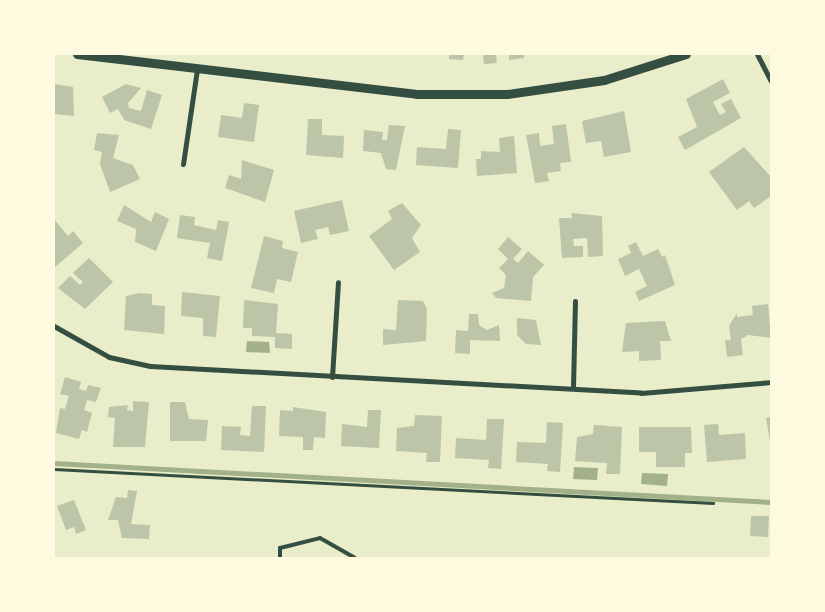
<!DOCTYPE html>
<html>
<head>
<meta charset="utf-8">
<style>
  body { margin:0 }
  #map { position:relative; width:825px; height:612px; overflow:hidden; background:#e9edc9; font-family:"Work Sans",sans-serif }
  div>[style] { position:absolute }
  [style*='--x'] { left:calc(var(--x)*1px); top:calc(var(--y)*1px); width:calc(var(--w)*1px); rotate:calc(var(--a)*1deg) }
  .water>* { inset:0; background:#a3b18a }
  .stream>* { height:4.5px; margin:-2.25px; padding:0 2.25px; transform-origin:2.25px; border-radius:2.25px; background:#a3b18a }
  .building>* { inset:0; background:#bcc5a7 }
  .path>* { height:2.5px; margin:-1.25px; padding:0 1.25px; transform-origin:1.25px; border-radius:1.25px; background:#344e41 }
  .service>* { height:4px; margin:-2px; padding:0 2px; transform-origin:2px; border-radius:2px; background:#344e41 }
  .minor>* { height:5px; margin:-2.5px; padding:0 2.5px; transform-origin:2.5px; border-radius:2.5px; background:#344e41 }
  .tertiary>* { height:9px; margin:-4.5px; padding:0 4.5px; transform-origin:4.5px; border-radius:4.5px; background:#344e41 }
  span { translate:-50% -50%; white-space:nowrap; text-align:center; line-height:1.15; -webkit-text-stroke:4.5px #fefae0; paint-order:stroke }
  .frame { position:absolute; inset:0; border:55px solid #fefae0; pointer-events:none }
</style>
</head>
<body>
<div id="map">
  <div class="water">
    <i style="clip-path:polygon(247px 341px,269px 342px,270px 353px,246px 352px)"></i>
    <i style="clip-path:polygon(574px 467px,598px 468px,597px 480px,573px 479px)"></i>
    <i style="clip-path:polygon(642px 473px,668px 474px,667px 486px,641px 484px)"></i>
  </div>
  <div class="stream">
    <i style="--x:54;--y:463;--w:718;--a:3.11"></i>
  </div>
  <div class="building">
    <i style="clip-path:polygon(449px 54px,464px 54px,463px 60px,449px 59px)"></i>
    <i style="clip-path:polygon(483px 54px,496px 54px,497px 63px,484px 64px)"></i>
    <i style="clip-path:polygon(509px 54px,524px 54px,524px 58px,509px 60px)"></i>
    <i style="clip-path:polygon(723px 79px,730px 93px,713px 102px,720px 115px,726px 112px,721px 104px,731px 99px,741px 118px,685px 150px,678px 137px,697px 127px,686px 99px)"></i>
    <i style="clip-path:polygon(54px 84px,73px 87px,74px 116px,54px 114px)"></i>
    <i style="clip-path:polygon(126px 84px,141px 88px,128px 103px,129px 108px,141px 111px,147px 90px,162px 95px,151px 129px,124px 120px,118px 109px,110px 113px,102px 97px)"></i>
    <i style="clip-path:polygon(244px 103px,259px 105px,254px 142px,218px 137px,221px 115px,242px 118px)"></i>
    <i style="clip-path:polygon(624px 111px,631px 152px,604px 157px,601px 141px,586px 143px,582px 121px)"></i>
    <i style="clip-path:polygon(308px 119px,322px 119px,322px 135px,344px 136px,343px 158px,306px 155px)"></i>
    <i style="clip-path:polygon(566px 124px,571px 162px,560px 163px,561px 171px,547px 173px,549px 181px,535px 183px,526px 135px,539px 133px,540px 146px,554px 144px,552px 126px)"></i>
    <i style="clip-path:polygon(389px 125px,405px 126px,396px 170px,386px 169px,381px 153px,363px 151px,364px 130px,383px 132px,382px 140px,387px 140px)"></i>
    <i style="clip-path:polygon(448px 129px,461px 130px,458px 168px,416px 165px,417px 147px,446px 149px)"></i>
    <i style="clip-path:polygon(97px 133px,119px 135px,113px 158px,133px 165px,140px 179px,110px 192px,100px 164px,102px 152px,94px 150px)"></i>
    <i style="clip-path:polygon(514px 136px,517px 173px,477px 176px,476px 159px,481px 159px,481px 151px,500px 152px,499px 138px)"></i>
    <i style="clip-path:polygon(744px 147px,771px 177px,771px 196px,754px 208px,749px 201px,737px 210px,709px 172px)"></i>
    <i style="clip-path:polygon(242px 160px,274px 170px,265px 202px,225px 188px,229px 175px,241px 179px)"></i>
    <i style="clip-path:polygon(342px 200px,349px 231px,330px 235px,328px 227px,315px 230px,318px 239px,301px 243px,294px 211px)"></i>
    <i style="clip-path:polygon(402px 203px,421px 225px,412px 238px,420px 252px,394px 270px,369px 236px,392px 219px,388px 211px)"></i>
    <i style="clip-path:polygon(124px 205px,151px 222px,155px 212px,169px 219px,156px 251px,135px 242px,136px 229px,117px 221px)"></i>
    <i style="clip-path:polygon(571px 213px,602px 216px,603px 256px,588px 257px,587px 238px,573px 239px,574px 246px,583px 246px,583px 257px,562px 258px,559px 218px,572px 218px)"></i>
    <i style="clip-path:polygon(180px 215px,195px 217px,194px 225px,216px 230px,218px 220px,229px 222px,222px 261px,207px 258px,210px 243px,177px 238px)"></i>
    <i style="clip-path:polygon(54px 219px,68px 236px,73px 231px,83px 243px,54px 268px)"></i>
    <i style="clip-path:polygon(264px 236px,283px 241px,282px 248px,298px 252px,291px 282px,277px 279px,274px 293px,251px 288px)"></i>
    <i style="clip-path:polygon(508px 237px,522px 249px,513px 259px,518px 263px,528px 251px,544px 265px,533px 277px,531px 301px,496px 298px,492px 293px,504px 288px,506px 275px,499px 268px,508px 259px,498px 249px)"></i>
    <i style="clip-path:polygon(636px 242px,643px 256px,658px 249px,662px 257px,665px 255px,675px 285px,639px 301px,635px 292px,647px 286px,639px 269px,625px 276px,618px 259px,631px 253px,628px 246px)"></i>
    <i style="clip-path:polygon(89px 258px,113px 282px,85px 309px,58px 288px,70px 276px,80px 285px,83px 282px,73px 273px)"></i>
    <i style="clip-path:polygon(182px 292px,220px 296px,216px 337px,203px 336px,203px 318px,181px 316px)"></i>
    <i style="clip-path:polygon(140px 293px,152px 294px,152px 305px,165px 306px,164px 334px,124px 330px,126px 296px)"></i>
    <i style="clip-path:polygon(244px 300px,278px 304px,276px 333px,292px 334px,292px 349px,275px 348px,275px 337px,252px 336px,252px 328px,243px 328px)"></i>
    <i style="clip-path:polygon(398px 300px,423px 301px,427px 309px,426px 341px,383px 345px,383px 329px,396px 330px)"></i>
    <i style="clip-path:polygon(768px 304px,771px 338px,748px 335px,741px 339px,743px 355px,727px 357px,725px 340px,731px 340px,729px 326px,737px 313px,737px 317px,753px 315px,752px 306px)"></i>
    <i style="clip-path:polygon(469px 314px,478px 314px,479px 325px,487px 330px,499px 325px,500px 341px,470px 340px,470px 354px,455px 353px,456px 330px,468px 331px)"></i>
    <i style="clip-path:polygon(517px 318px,536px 320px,541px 345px,526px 344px,517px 335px)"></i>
    <i style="clip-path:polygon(665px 321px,671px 341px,660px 341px,661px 360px,639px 361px,639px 351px,622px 352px,626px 323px)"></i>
    <i style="clip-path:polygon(65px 377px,81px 382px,79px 389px,86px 391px,88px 385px,101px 388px,96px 402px,87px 400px,84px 410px,92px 413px,87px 432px,82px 430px,79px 439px,56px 433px,60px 408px,65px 409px,69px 396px,60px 394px)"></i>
    <i style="clip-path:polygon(133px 401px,149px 402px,145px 447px,113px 447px,115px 418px,108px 417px,109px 407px,128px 405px,127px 410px,133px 411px)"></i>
    <i style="clip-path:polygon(170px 402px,185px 402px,189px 419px,208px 420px,206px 441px,170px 441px)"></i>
    <i style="clip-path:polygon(252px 406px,266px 406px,264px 452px,221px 450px,222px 426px,241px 427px,240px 435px,250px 436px)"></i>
    <i style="clip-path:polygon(293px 407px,326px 412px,325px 438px,314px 437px,313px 450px,303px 450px,303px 437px,279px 436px,280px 410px,293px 411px)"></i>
    <i style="clip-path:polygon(368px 410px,381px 410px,379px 448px,341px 446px,342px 424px,367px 427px)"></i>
    <i style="clip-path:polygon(415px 415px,442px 416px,440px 462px,426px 462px,427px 453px,396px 451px,397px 428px,414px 426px)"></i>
    <i style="clip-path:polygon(771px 417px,771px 441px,770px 441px,766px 418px)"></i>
    <i style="clip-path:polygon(487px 419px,504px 419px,501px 469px,488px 468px,489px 460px,455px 458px,456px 438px,486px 440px)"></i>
    <i style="clip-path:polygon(547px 422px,563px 423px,560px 472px,547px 471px,548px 464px,516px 462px,517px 442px,546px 443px)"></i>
    <i style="clip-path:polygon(718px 424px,719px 435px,745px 433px,746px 459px,707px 462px,704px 425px)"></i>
    <i style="clip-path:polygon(594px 425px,622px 427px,620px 474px,606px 474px,607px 463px,575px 461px,577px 437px,593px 434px)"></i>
    <i style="clip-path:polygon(639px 427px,691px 427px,692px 453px,685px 453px,685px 467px,656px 467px,656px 452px,639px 452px)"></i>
    <i style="clip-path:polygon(128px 490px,137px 491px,131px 524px,150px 525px,149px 539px,122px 538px,118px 520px,108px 520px,116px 497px,127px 498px)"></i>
    <i style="clip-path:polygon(74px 500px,86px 530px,76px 534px,74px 527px,66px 530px,57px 506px)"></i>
    <i style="clip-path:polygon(751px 516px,769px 516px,768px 537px,750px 536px)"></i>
  </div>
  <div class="path">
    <i style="--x:54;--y:469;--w:660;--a:2.95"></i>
  </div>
  <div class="service">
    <i style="--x:280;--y:558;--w:10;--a:-90"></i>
    <i style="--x:280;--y:548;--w:41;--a:-14"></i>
    <i style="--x:320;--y:538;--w:40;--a:29.7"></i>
  </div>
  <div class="minor">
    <i style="--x:757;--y:54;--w:30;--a:63"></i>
    <i style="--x:183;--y:164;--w:96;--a:-81.6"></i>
    <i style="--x:54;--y:326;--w:63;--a:29.4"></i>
    <i style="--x:109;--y:357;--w:42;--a:12.4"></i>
    <i style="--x:150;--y:366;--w:492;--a:3.1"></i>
    <i style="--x:641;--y:393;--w:130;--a:-4.8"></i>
    <i style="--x:332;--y:377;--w:95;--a:-86.4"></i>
    <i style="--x:573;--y:388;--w:87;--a:-88.7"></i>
  </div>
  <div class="tertiary">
    <i style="--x:77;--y:54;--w:342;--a:6.7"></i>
    <i style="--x:417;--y:94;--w:90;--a:0"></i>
    <i style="--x:507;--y:94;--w:98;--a:-8.2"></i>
    <i style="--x:604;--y:80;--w:86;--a:-17.6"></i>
  </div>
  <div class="frame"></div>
</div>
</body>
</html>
